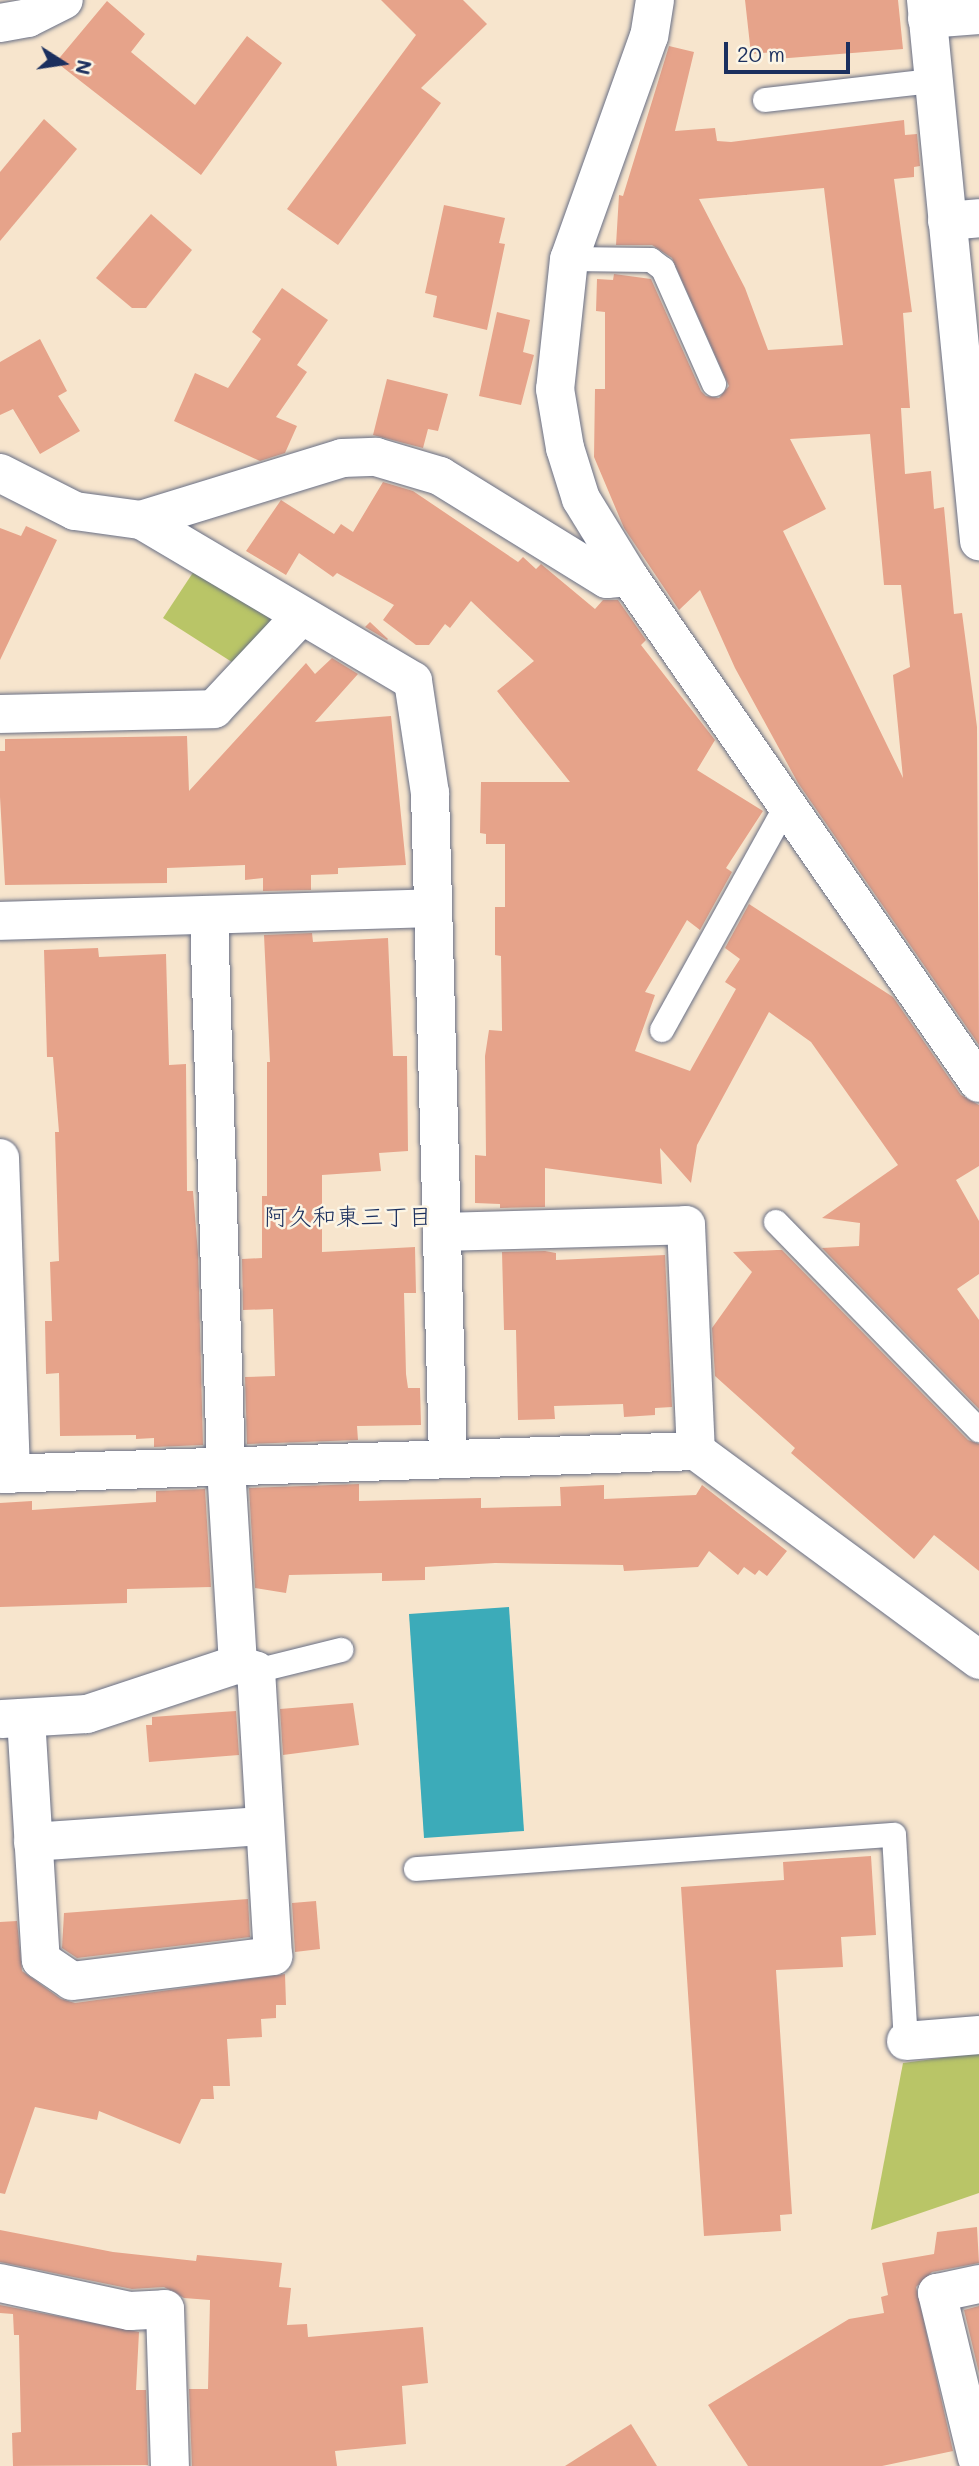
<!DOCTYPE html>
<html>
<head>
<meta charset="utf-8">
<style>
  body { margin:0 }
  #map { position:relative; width:979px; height:2466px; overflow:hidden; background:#f7e5cd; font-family:Mali,"Klee One",sans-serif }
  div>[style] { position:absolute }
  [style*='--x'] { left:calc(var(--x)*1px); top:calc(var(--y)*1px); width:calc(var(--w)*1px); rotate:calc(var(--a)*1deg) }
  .green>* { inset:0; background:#b9c567 }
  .water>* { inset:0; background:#3cabb9 }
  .building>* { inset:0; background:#e6a38a }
  .roads { filter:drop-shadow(0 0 2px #686f85) drop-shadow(0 0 2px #686f85) }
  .service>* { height:24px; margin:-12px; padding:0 12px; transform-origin:12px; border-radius:12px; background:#fff }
  .minor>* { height:38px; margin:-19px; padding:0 19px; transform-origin:19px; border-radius:19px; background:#fff }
  .tertiary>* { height:38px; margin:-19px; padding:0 19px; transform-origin:19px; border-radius:19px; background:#fff }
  span { translate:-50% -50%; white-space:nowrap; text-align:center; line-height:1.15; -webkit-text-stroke:5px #fcf5e5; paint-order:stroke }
  .neighbourhood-label { font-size:24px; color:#1b2f5e }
  .north { position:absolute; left:28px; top:28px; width:70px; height:70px; -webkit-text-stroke:5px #fcf5e5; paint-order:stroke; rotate:102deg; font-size:19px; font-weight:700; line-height:28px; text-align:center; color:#1b2f5e }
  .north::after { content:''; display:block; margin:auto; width:24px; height:32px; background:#1b2f5e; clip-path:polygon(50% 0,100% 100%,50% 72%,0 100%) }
  .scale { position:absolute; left:724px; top:42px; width:126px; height:32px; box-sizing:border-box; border:4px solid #1b2f5e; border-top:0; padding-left:9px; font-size:21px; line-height:24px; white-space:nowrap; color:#1b2f5e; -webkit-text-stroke:5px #fcf5e5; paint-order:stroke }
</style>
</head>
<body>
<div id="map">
  <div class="green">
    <i style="clip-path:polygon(194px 571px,276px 620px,235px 664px,163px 618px)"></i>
    <i style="clip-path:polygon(979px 2053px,979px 2193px,871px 2230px,903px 2063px)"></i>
  </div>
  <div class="water">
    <i style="clip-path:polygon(509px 1607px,524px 1831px,424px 1838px,409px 1614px)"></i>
  </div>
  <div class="building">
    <i style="clip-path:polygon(381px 0,463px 0,487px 24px,421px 88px,441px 103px,338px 245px,287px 209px,416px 35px)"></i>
    <i style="clip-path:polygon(745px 0,898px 0,903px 49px,776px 59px,775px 52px,751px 54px)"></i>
    <i style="clip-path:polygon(107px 1px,145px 34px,131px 52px,195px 105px,247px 36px,282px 63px,201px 175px,56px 62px)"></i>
    <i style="clip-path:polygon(evenodd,669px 46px,694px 52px,675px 131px,715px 128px,717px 141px,731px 142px,904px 120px,905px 135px,917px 134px,920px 166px,914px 167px,914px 177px,894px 179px,912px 312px,903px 313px,910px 408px,901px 408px,905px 474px,931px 471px,934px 509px,944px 507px,954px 614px,962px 613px,977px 727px,979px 1045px,798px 783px,735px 668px,700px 590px,679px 610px,624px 528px,594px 457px,595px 389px,605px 389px,605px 312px,596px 311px,597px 279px,613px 280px,614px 274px,651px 279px,701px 391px,706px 396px,719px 398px,729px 386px,672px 258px,652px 245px,616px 245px,619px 195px,623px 196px,669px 46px,824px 188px,843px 345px,768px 350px,745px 288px,699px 199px,824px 188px,669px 46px,870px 434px,884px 585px,901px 585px,910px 667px,893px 675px,903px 778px,783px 531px,826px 509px,790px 439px,870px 434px)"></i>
    <i style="clip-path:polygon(44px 119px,77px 149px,0 241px,0 172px)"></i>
    <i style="clip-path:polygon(444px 205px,505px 218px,499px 243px,505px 244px,487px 330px,433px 317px,437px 296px,425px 293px)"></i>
    <i style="clip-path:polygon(151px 214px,192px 250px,146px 308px,132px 308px,96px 278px)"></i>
    <i style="clip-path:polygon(282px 288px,328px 320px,297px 365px,307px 372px,276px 417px,297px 426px,285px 453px,260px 461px,174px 421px,195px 373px,228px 388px,261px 339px,252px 332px)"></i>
    <i style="clip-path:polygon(497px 312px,530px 320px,523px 352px,534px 355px,521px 405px,479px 396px)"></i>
    <i style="clip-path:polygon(40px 339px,67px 391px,58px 396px,80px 431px,40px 454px,13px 409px,0 415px,0 362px)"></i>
    <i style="clip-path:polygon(387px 379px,448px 394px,438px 431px,428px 429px,423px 448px,373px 435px)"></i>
    <i style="clip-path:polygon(383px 482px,413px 491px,518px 562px,523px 557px,536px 569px,541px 564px,595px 609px,603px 600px,618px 600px,646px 640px,641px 645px,715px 740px,697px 770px,763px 811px,726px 868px,732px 872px,700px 930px,687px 920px,645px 992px,655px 995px,635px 1051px,690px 1071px,736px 989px,725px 982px,740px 959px,725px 948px,749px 904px,893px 997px,961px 1095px,979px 1105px,979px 1166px,956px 1180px,979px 1221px,979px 1274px,957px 1289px,979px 1320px,979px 1409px,822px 1248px,859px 1246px,860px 1223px,822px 1218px,898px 1165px,811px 1042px,769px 1012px,697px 1145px,691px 1183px,660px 1148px,662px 1184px,545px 1168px,545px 1207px,500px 1208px,500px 1204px,475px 1203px,475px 1155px,486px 1156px,485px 1056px,489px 1030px,502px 1031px,501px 956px,495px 955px,495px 907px,505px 907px,505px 844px,486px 844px,486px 834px,480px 833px,481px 782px,570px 782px,497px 691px,534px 661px,471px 601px,450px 628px,445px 624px,429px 645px,416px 645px,383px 620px,394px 605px,337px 573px,333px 577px,299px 553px,286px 575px,246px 551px,281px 500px,334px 534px,341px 524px,353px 532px)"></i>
    <i style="clip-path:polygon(26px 526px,57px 540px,0 660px,0 528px,21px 536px)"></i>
    <i style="clip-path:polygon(370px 622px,388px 639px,387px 640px,365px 627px)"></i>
    <i style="clip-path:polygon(332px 658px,358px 674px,315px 722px,391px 716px,406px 865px,338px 868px,338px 874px,311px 875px,311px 890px,263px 891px,263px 878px,245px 880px,245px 865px,167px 868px,167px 883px,5px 885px,0 797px,0 751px,5px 751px,5px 739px,187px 736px,189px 791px,306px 663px,315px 674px)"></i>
    <i style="clip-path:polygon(312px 933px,313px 942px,388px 938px,393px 1056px,407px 1056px,408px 1151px,379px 1153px,381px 1171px,322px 1175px,322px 1252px,415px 1247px,416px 1293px,404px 1293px,406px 1374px,408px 1388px,420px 1388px,421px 1425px,357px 1426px,358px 1440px,247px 1444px,245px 1377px,275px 1376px,273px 1309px,243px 1310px,242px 1259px,262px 1258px,262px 1196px,267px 1196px,267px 1062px,270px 1062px,264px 935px)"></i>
    <i style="clip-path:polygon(98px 948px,99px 957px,166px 954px,169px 1065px,186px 1064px,187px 1191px,193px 1191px,198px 1254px,203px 1445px,154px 1447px,154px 1438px,136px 1439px,136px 1435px,60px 1436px,59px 1373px,46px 1374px,45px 1321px,52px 1321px,50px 1262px,59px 1261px,55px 1132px,59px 1132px,53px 1057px,47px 1057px,44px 950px)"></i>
    <i style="clip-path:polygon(777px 1250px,782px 1250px,968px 1440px,979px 1444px,979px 1571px,934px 1535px,914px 1559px,791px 1453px,795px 1448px,715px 1376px,712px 1328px,752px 1272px,733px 1252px)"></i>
    <i style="clip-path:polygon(545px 1251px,556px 1253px,556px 1260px,665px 1255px,672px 1407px,655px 1408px,655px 1415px,624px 1417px,623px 1404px,554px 1406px,555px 1419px,518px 1420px,516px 1330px,504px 1330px,502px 1252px)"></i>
    <i style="clip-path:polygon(359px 1484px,359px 1501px,481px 1498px,481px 1508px,561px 1506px,560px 1487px,604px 1485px,604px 1499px,696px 1495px,702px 1485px,787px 1551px,767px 1576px,759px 1570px,755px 1575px,744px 1567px,738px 1575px,709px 1551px,698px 1567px,624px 1571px,623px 1565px,495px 1563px,425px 1567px,425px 1580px,382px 1581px,382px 1573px,289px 1575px,286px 1593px,255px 1588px,249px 1488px)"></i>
    <i style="clip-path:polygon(205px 1489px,211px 1587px,127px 1589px,127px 1603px,0 1607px,0 1503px,32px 1501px,32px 1510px,156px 1502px,156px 1491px)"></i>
    <i style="clip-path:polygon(353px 1703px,359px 1745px,283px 1755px,280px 1709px)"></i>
    <i style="clip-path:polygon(236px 1711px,239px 1755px,149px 1762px,146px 1725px,152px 1725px,152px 1717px)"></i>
    <i style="clip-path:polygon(871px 1856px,876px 1935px,841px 1937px,843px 1967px,776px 1970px,792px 2214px,780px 2215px,781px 2231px,704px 2236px,681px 1887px,784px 1880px,783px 1862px)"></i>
    <i style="clip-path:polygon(248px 1899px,250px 1937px,77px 1958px,62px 1948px,64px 1913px)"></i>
    <i style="clip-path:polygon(316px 1901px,320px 1949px,295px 1952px,292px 1903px)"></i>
    <i style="clip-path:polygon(17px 1921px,22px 1971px,61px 1999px,75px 2003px,285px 1974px,286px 2005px,276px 2005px,276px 2018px,261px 2019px,262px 2037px,227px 2039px,230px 2086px,213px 2086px,214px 2099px,201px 2099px,180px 2144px,99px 2111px,97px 2120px,35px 2107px,5px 2194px,0 2193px,0 1922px)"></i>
    <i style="clip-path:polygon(977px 2227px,979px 2263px,932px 2272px,916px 2287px,953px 2451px,882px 2466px,748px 2466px,708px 2405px,849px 2319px,884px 2313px,881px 2297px,888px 2295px,882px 2263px,934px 2254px,937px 2232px)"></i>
    <i style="clip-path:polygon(0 2230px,113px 2252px,196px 2261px,197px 2255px,282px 2263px,279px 2287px,291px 2288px,287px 2325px,307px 2324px,308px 2337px,423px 2327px,428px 2383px,402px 2386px,406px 2444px,335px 2451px,337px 2466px,192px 2466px,189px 2389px,208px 2389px,210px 2300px,184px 2298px,164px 2287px,132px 2289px,0 2262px)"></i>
    <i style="clip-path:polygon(0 2305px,139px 2332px,136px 2390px,146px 2390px,148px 2465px,13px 2466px,12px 2433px,21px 2432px,19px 2335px,14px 2335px,13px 2314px,0 2313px)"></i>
    <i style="clip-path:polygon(979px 2306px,979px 2373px,964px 2310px)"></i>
    <i style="clip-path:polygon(631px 2424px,657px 2466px,565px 2466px)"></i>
  </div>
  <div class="roads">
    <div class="service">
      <i style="--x:765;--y:100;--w:169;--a:-6.5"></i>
      <i style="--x:569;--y:259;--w:82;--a:0.7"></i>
      <i style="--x:651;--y:260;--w:15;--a:37"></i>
      <i style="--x:663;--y:269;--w:126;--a:66.1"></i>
      <i style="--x:662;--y:1030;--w:254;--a:-61"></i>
      <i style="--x:776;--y:1222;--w:291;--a:45.7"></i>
      <i style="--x:256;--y:1671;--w:88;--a:-13.9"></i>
      <i style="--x:416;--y:1869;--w:479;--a:-4.1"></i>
      <i style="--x:894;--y:1835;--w:206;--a:86.7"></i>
    </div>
    <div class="minor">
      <i style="--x:655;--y:0;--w:36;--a:99"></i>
      <i style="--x:649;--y:36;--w:237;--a:109.7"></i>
      <i style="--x:569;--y:259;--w:131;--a:96.1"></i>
      <i style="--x:555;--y:389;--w:60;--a:80.4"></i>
      <i style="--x:565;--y:448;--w:53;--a:72.6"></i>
      <i style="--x:581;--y:499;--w:92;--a:58.4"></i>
      <i style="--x:629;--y:577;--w:615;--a:55.33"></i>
      <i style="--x:926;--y:0;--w:544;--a:84.4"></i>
      <i style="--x:927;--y:19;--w:52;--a:-4.4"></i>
      <i style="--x:0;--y:23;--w:28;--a:-10"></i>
      <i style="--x:28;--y:18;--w:40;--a:-26.6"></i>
      <i style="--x:947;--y:221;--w:32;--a:-5"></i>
      <i style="--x:0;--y:473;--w:84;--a:26.9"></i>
      <i style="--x:75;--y:511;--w:67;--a:7.8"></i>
      <i style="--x:141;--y:520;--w:210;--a:-17.1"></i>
      <i style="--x:342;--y:458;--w:34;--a:-2"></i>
      <i style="--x:376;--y:457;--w:67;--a:16.5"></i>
      <i style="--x:440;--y:476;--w:196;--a:31.7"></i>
      <i style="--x:607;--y:579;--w:22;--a:-5"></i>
      <i style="--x:0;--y:714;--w:214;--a:-1.3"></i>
      <i style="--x:214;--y:709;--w:126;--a:-46.9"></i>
      <i style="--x:0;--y:1158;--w:316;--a:88"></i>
      <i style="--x:442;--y:1232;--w:244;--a:-1.6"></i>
      <i style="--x:686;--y:1225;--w:226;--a:87.5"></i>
      <i style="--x:26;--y:1718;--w:242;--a:86.5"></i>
      <i style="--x:41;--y:1960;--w:37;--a:34"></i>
      <i style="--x:72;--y:1981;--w:203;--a:-7.1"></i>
      <i style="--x:273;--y:1956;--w:286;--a:-93.4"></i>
      <i style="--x:256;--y:1671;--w:19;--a:-159"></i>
      <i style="--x:238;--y:1664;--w:198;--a:-93.5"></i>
      <i style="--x:226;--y:1466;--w:551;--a:-91.77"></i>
      <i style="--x:2;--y:1719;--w:85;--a:-3.4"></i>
      <i style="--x:87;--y:1714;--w:159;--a:-18.3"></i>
      <i style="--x:33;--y:1842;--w:232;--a:-4"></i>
      <i style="--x:906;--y:2041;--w:73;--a:-4.7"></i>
      <i style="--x:0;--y:2283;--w:133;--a:12.2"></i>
      <i style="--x:130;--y:2311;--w:35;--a:-3"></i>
      <i style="--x:165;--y:2309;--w:157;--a:88.2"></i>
      <i style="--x:977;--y:2458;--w:170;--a:-103.6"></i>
      <i style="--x:937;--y:2293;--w:43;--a:-12.1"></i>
    </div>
    <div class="tertiary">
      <i style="--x:141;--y:520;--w:316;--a:30.6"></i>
      <i style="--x:413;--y:681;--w:113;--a:81.4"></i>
      <i style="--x:430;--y:793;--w:666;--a:88.45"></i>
      <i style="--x:0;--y:921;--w:432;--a:-1.7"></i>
      <i style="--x:0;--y:1474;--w:696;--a:-1.89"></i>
      <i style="--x:696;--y:1451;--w:352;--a:36.4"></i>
    </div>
  </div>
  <div class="neighbourhood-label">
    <span style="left:348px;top:1216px">阿久和東三丁目</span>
  </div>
  <div class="north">N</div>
  <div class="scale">20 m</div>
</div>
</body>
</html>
